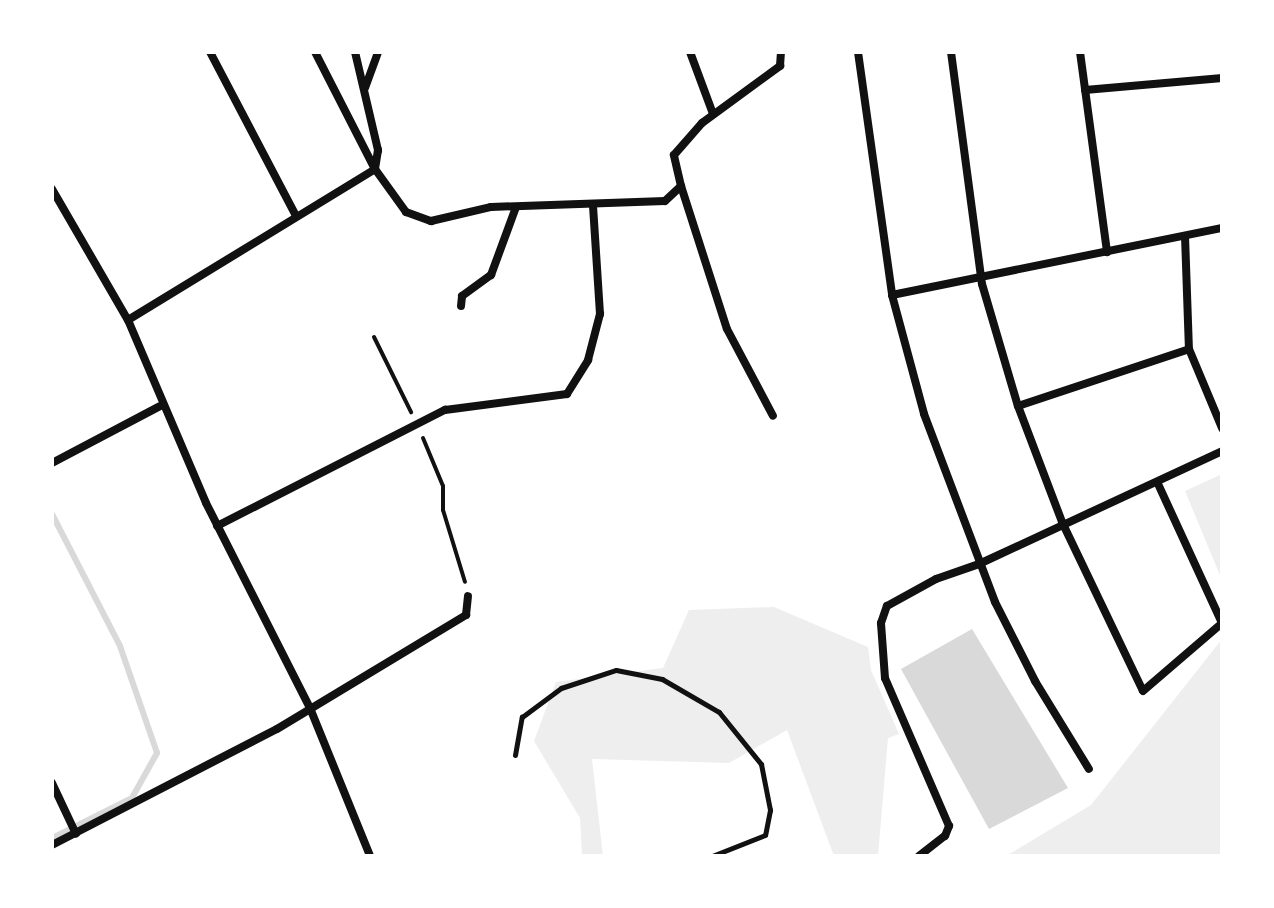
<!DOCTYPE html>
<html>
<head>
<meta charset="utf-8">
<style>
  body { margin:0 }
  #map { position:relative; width:1274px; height:908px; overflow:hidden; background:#fff; font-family:Cabin,sans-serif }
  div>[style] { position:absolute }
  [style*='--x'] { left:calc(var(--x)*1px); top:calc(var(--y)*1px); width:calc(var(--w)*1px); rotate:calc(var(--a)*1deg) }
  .green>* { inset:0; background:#eee }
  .water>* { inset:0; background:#d9d9d9 }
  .stream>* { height:6px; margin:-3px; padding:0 3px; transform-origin:3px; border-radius:3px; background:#d9d9d9 }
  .path>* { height:4px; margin:-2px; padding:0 2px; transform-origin:2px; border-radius:2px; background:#111 }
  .service>* { height:5px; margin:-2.5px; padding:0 2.5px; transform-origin:2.5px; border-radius:2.5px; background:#111 }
  .minor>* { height:8px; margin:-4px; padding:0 4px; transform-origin:4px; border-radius:4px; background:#111 }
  span { translate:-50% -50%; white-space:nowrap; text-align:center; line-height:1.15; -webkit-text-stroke:8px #fff; paint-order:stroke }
  .frame { position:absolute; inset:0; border:54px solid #fff; pointer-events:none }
</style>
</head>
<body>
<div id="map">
  <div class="green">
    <i style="clip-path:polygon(1222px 474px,1222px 580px,1185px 491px)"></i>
    <i style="clip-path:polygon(774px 607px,868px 647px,871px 670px,899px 734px,888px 738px,878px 856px,834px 856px,787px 730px,729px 763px,592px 759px,603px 856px,582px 855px,580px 818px,534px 741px,556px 682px,663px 668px,689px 610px)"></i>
    <i style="clip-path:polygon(1222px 639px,1222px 856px,1006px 856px,1091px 805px)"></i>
  </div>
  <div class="water">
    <i style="clip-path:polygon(972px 629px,1068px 788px,989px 829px,901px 669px)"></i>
  </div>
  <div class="stream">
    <i style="--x:52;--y:514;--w:148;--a:62.7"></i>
    <i style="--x:120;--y:646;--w:113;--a:70.9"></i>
    <i style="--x:157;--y:753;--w:51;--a:119.1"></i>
    <i style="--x:132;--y:798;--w:89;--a:153.4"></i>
  </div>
  <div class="path">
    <i style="--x:374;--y:337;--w:84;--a:63.7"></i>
    <i style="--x:423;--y:438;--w:52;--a:67.4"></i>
    <i style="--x:443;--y:486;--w:24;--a:90"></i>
    <i style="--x:443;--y:510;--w:75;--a:73"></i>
  </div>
  <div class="service">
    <i style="--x:515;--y:755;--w:39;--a:-80"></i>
    <i style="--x:522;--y:717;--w:49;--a:-36.6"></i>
    <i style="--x:561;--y:688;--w:58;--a:-18.1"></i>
    <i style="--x:616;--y:670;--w:47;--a:11.1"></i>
    <i style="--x:662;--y:679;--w:66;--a:30.1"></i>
    <i style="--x:719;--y:712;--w:67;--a:51.1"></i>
    <i style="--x:761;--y:764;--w:47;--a:78.9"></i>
    <i style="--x:770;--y:810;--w:25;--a:101"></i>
    <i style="--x:765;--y:835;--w:57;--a:158.4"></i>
  </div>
  <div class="minor">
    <i style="--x:210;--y:52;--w:183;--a:62.3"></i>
    <i style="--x:315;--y:52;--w:131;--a:62.9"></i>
    <i style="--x:375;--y:169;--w:53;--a:54.2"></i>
    <i style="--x:406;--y:212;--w:27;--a:20"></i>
    <i style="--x:431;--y:221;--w:62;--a:-13.1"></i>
    <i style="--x:491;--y:207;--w:174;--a:-2"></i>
    <i style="--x:665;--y:201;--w:22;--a:-43"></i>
    <i style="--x:681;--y:186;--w:32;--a:-103"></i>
    <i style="--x:674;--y:155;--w:43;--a:-48.8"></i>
    <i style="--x:702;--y:123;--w:97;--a:-36.2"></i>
    <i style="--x:780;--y:66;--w:14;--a:-86"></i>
    <i style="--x:355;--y:52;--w:101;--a:76.8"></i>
    <i style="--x:378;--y:150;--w:18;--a:99"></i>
    <i style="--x:690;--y:52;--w:66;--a:69.6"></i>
    <i style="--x:858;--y:52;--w:245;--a:82"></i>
    <i style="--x:892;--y:295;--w:123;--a:74.9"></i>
    <i style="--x:924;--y:414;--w:201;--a:69.3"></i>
    <i style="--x:995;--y:602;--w:89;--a:63.1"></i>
    <i style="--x:1035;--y:681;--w:103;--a:58.5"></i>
    <i style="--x:951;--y:52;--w:234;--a:82.4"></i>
    <i style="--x:982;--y:284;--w:127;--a:73.6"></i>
    <i style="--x:1018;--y:406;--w:124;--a:69.2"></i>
    <i style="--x:1062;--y:522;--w:187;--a:64.4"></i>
    <i style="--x:1143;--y:691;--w:104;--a:-40.7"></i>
    <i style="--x:1222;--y:623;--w:155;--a:-114.7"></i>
    <i style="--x:1080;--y:52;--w:202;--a:82.3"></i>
    <i style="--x:365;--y:88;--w:38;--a:-70"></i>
    <i style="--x:1085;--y:90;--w:138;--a:-5"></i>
    <i style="--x:681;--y:186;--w:150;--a:72.2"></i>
    <i style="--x:727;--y:329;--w:98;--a:62.1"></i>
    <i style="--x:52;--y:189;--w:151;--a:59.9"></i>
    <i style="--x:128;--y:320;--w:199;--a:66.9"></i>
    <i style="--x:206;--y:503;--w:230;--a:63.1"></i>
    <i style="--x:310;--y:708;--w:160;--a:67.9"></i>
    <i style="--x:1185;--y:236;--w:113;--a:88"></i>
    <i style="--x:1189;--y:349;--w:86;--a:67.3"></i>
    <i style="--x:892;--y:295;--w:337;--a:-11.5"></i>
    <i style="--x:461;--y:306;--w:10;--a:-84"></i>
    <i style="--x:462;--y:296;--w:36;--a:-36"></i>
    <i style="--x:491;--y:275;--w:72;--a:-69.8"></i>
    <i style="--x:128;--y:320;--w:289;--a:-31.4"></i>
    <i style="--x:1018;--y:406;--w:180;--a:-18.4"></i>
    <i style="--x:52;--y:463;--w:122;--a:-27.8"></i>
    <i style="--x:217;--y:526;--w:256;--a:-27"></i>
    <i style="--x:445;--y:410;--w:123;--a:-7.5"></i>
    <i style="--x:567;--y:394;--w:40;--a:-58"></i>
    <i style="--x:588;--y:360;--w:48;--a:-75.4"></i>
    <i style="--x:600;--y:314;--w:108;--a:-93.7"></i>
    <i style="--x:52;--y:783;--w:56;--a:64.8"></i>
    <i style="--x:52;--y:845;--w:253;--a:-27.3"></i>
    <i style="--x:277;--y:729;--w:221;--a:-31.1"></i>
    <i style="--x:466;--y:615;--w:19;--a:-84"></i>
    <i style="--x:919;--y:856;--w:33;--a:-38"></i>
    <i style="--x:945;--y:836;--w:11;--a:-68"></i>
    <i style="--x:949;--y:826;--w:161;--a:-113.4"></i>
    <i style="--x:885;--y:678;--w:55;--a:-94.2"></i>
    <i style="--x:881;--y:623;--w:18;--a:-71"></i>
    <i style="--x:887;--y:606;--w:56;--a:-28.9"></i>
    <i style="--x:936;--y:579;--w:46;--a:-19.2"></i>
    <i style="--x:979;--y:564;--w:268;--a:-24.9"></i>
  </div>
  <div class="frame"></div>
</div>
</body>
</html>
